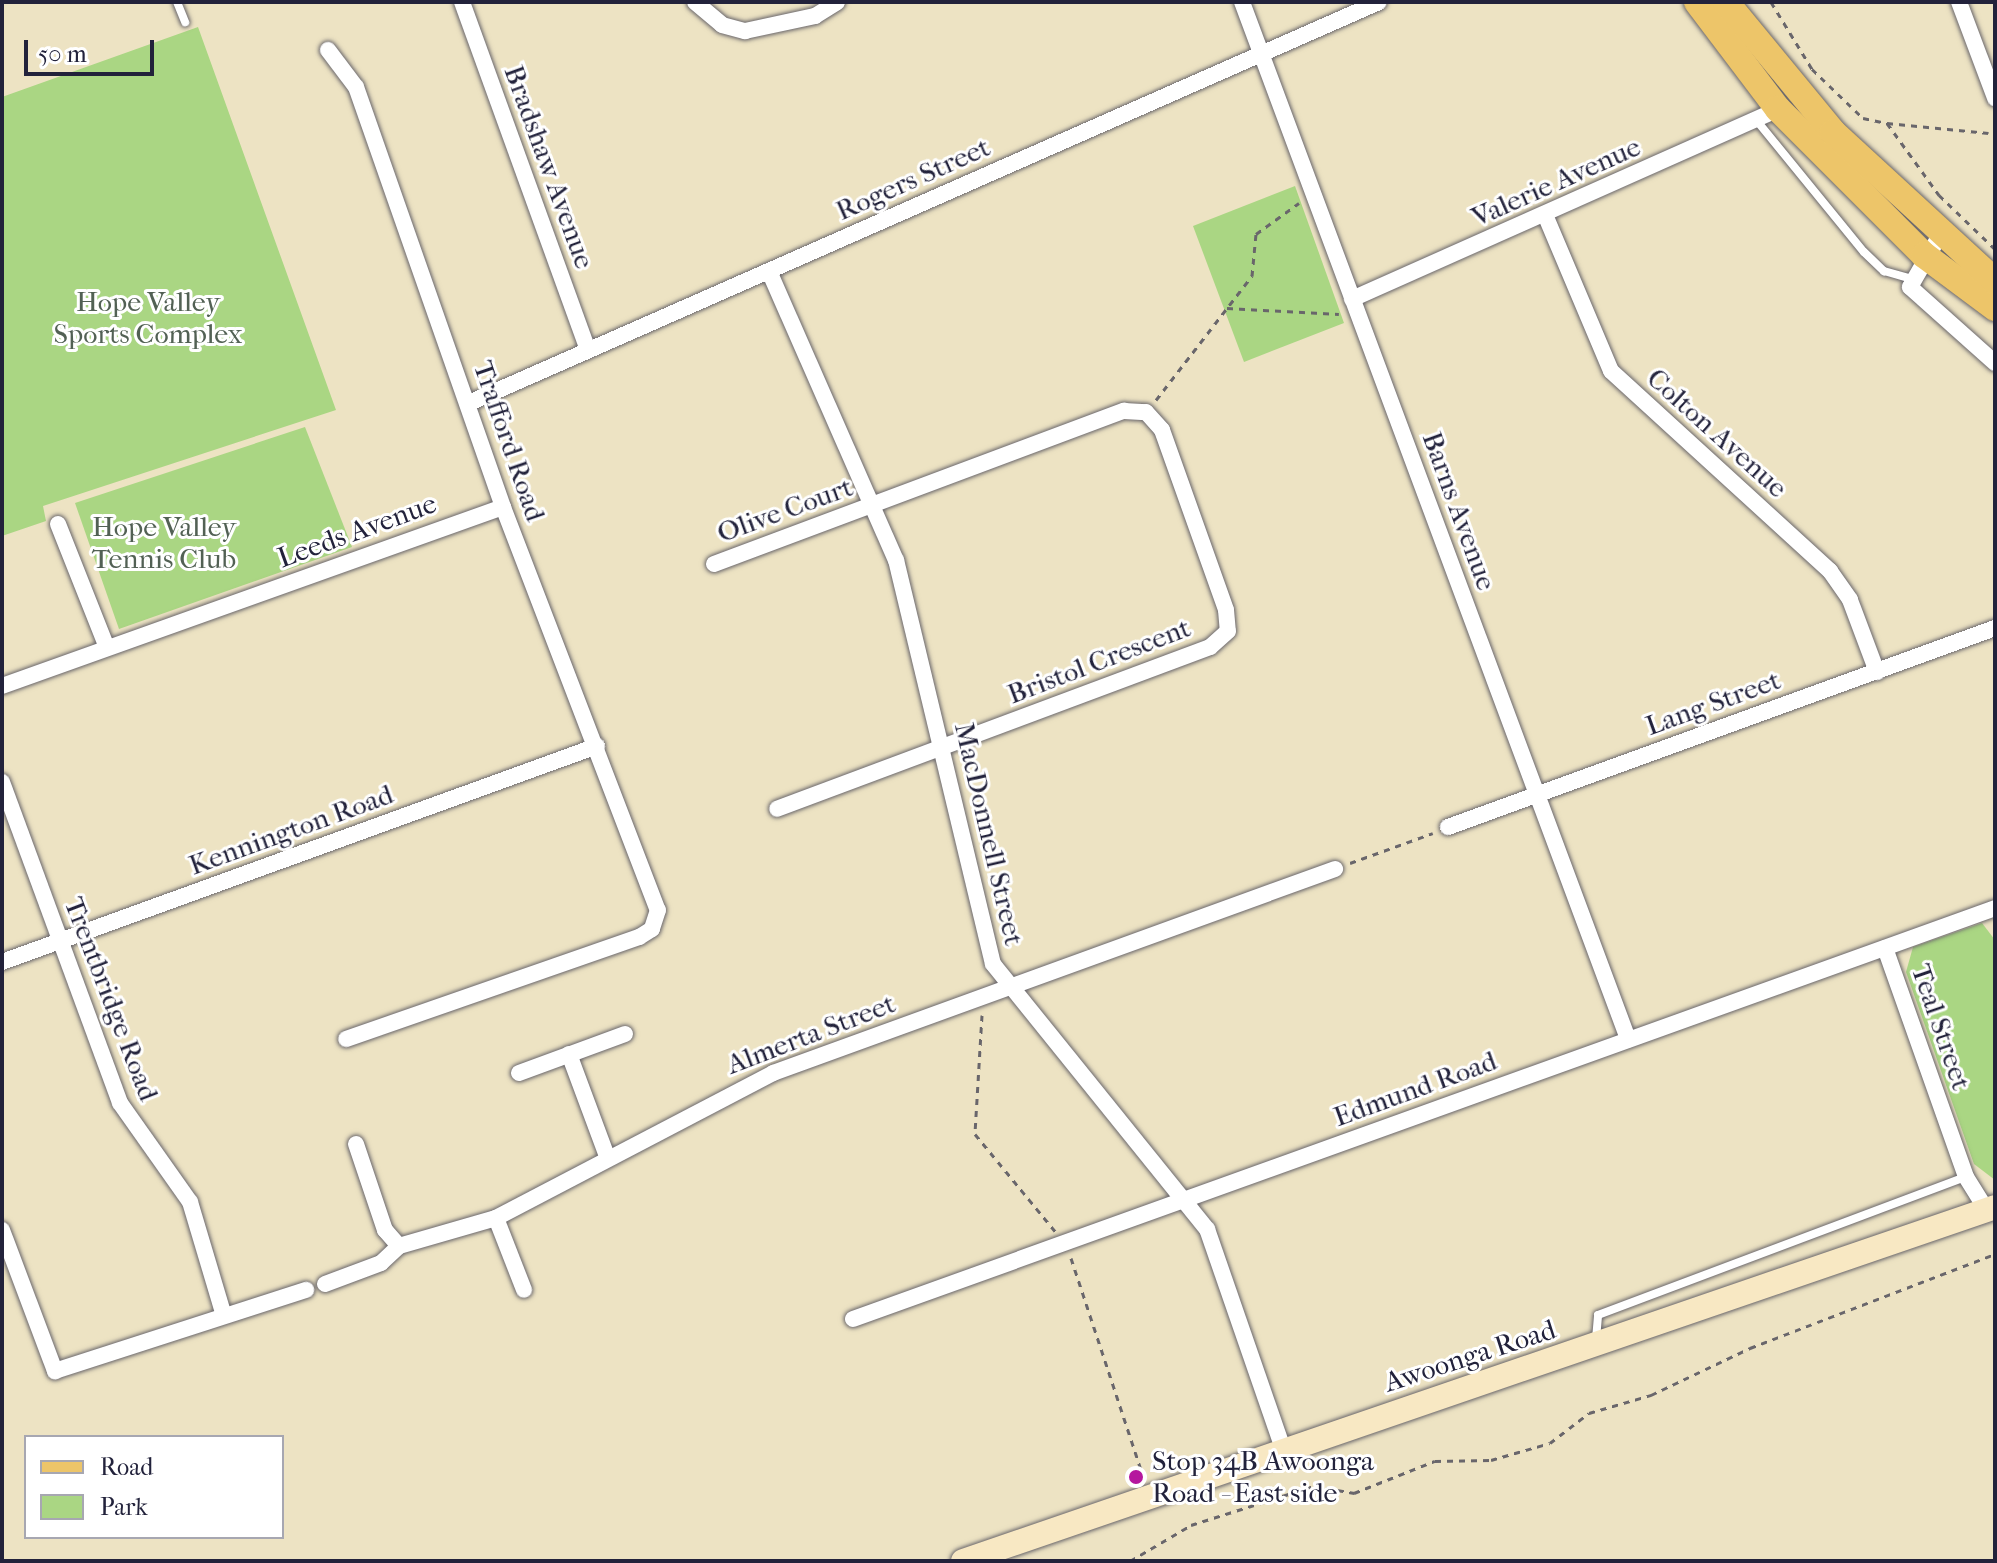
<!DOCTYPE html>
<html>
<head>
<meta charset="utf-8">
<style>
  body { margin:0 }
  #map { position:relative; width:1997px; height:1563px; overflow:hidden; background:#ede3c3; font-family:"IM FELL French Canon",serif }
  div>[style] { position:absolute }
  [style*='--x'] { left:calc(var(--x)*1px); top:calc(var(--y)*1px); width:calc(var(--w)*1px); rotate:calc(var(--a)*1deg) }
  .green>* { inset:0; background:#aad683 }
  .path>* { height:3px; margin-top:-1.5px; transform-origin:0; background:repeating-linear-gradient(90deg,#69666b 0 6px,transparent 0 12px) }
  .roads { filter:drop-shadow(0 0 2px #69666b) drop-shadow(0 0 2px #69666b) }
  .lane>* { height:8px; margin:-4px; padding:0 4px; transform-origin:4px; border-radius:4px; background:#fff }
  .street>* { height:16px; margin:-8px; padding:0 8px; transform-origin:8px; border-radius:8px; background:#fff }
  .secondary>* { height:24px; margin:-12px; padding:0 12px; transform-origin:12px; border-radius:12px; background:#f8e8c3 }
  .primary>* { height:26px; margin:-13px; padding:0 13px; transform-origin:13px; border-radius:13px; background:#edc569 }
  .dots>* { width:22px; height:22px; translate:-50% -50%; box-sizing:border-box; border:4px solid #fff; border-radius:50% }
  span { translate:-50% -50%; white-space:nowrap; text-align:center; line-height:1.15; -webkit-text-stroke:6px #fff; paint-order:stroke }
  .street-label { font-size:28px; color:#22223b }
  .park-label { font-size:28px; color:#526154 }
  .poi-label { font-size:28px; color:#22223b }
  .left { translate:0 -50%; text-align:left }
  .frame { position:absolute; inset:0; border:4px solid #22223b; pointer-events:none }
  .legend { position:absolute; left:24px; top:1435px; width:260px; height:104px; box-sizing:border-box; background:#fff; border:2px solid #a7a7b1; margin:0; padding:10px 14px; list-style:none; font-size:24px; color:#22223b }
  .legend li { display:flex; align-items:center; gap:16px; height:40px }
  .legend b { width:40px; border:2px solid #a7a7b1 }
  .scale { position:absolute; left:24px; top:40px; width:130px; height:36px; box-sizing:border-box; border:4px solid #22223b; border-top:0; padding-left:10px; font-size:24px; line-height:28px; white-space:nowrap; color:#22223b; -webkit-text-stroke:6px #fff; paint-order:stroke }
</style>
</head>
<body>
<div id="map">
  <div class="green">
    <i style="clip-path:polygon(198px 27px,336px 410px,43px 506px,46px 521px,2px 536px,2px 97px)"></i>
    <i style="clip-path:polygon(1295px 186px,1344px 323px,1244px 362px,1193px 226px)"></i>
    <i style="clip-path:polygon(305px 427px,352px 547px,119px 629px,75px 503px)"></i>
    <i style="clip-path:polygon(1982px 923px,1995px 940px,1995px 1180px,1974px 1164px,1906px 972px,1913px 947px)"></i>
  </div>
  <div class="path">
    <i style="--x:1771;--y:2;--w:79;--a:58.5"></i>
    <i style="--x:1812;--y:69;--w:71;--a:43.9"></i>
    <i style="--x:1863;--y:118;--w:25;--a:12"></i>
    <i style="--x:1887;--y:123;--w:89;--a:54.2"></i>
    <i style="--x:1939;--y:195;--w:78;--a:44"></i>
    <i style="--x:1887;--y:123;--w:102;--a:5.6"></i>
    <i style="--x:1227;--y:308;--w:112;--a:3.1"></i>
    <i style="--x:1156;--y:400;--w:157;--a:-52.3"></i>
    <i style="--x:1252;--y:276;--w:42;--a:-84.6"></i>
    <i style="--x:1256;--y:234;--w:53;--a:-35.8"></i>
    <i style="--x:1350;--y:863;--w:88;--a:-19.9"></i>
    <i style="--x:982;--y:1015;--w:119;--a:93.4"></i>
    <i style="--x:975;--y:1134;--w:126;--a:50.5"></i>
    <i style="--x:1071;--y:1258;--w:223;--a:71.7"></i>
    <i style="--x:1130;--y:1561;--w:71;--a:-30.5"></i>
    <i style="--x:1191;--y:1525;--w:129;--a:-17.6"></i>
    <i style="--x:1314;--y:1486;--w:41;--a:9.9"></i>
    <i style="--x:1354;--y:1493;--w:87;--a:-21.6"></i>
    <i style="--x:1435;--y:1461;--w:56;--a:-1"></i>
    <i style="--x:1491;--y:1460;--w:61;--a:-16.1"></i>
    <i style="--x:1550;--y:1443;--w:49;--a:-37.6"></i>
    <i style="--x:1589;--y:1413;--w:65;--a:-16.2"></i>
    <i style="--x:1651;--y:1395;--w:110;--a:-25.4"></i>
    <i style="--x:1750;--y:1348;--w:262;--a:-21"></i>
  </div>
  <div class="roads">
    <div class="lane">
      <i style="--x:177;--y:2;--w:22;--a:68"></i>
      <i style="--x:1757;--y:121;--w:169;--a:50.8"></i>
      <i style="--x:1864;--y:252;--w:28;--a:44"></i>
      <i style="--x:1884;--y:271;--w:26;--a:16"></i>
      <i style="--x:1596;--y:1339;--w:24;--a:-85"></i>
      <i style="--x:1598;--y:1315;--w:393;--a:-20.6"></i>
    </div>
    <div class="street">
      <i style="--x:462;--y:2;--w:370;--a:70.1"></i>
      <i style="--x:695;--y:2;--w:35;--a:40"></i>
      <i style="--x:722;--y:25;--w:24;--a:15"></i>
      <i style="--x:745;--y:31;--w:72;--a:-12.1"></i>
      <i style="--x:815;--y:16;--w:26;--a:-32"></i>
      <i style="--x:1242;--y:2;--w:1107;--a:69.58"></i>
      <i style="--x:1959;--y:2;--w:103;--a:69.4"></i>
      <i style="--x:328;--y:50;--w:46;--a:52.9"></i>
      <i style="--x:356;--y:87;--w:445;--a:70.7"></i>
      <i style="--x:503;--y:507;--w:432;--a:69"></i>
      <i style="--x:658;--y:910;--w:20;--a:108"></i>
      <i style="--x:652;--y:929;--w:15;--a:148"></i>
      <i style="--x:639;--y:937;--w:310;--a:160.8"></i>
      <i style="--x:1546;--y:217;--w:167;--a:67.1"></i>
      <i style="--x:1611;--y:371;--w:297;--a:42.4"></i>
      <i style="--x:1830;--y:571;--w:35;--a:55"></i>
      <i style="--x:1850;--y:600;--w:77;--a:69.4"></i>
      <i style="--x:1940;--y:235;--w:60;--a:120"></i>
      <i style="--x:1910;--y:287;--w:114;--a:41.8"></i>
      <i style="--x:769;--y:271;--w:316;--a:66.3"></i>
      <i style="--x:896;--y:560;--w:415;--a:76.5"></i>
      <i style="--x:993;--y:964;--w:341;--a:51.1"></i>
      <i style="--x:1207;--y:1229;--w:232;--a:70.9"></i>
      <i style="--x:1352;--y:299;--w:466;--a:-24"></i>
      <i style="--x:469;--y:403;--w:994;--a:-23.78"></i>
      <i style="--x:58;--y:524;--w:133;--a:68.4"></i>
      <i style="--x:714;--y:564;--w:438;--a:-20.5"></i>
      <i style="--x:1124;--y:411;--w:22;--a:3"></i>
      <i style="--x:1146;--y:412;--w:24;--a:48"></i>
      <i style="--x:1162;--y:430;--w:191;--a:70.4"></i>
      <i style="--x:1226;--y:610;--w:21;--a:85"></i>
      <i style="--x:1228;--y:631;--w:24;--a:138"></i>
      <i style="--x:1210;--y:647;--w:462;--a:159.5"></i>
      <i style="--x:2;--y:686;--w:532;--a:-19.66"></i>
      <i style="--x:2;--y:782;--w:342;--a:69.8"></i>
      <i style="--x:120;--y:1103;--w:121;--a:54.7"></i>
      <i style="--x:190;--y:1202;--w:116;--a:73.4"></i>
      <i style="--x:1448;--y:827;--w:582;--a:-19.99"></i>
      <i style="--x:1885;--y:948;--w:243;--a:70.5"></i>
      <i style="--x:1966;--y:1177;--w:40;--a:58"></i>
      <i style="--x:2;--y:962;--w:633;--a:-19.95"></i>
      <i style="--x:569;--y:1054;--w:109;--a:69.6"></i>
      <i style="--x:519;--y:1073;--w:113;--a:-20.2"></i>
      <i style="--x:356;--y:1144;--w:91;--a:71.4"></i>
      <i style="--x:385;--y:1230;--w:21;--a:49"></i>
      <i style="--x:496;--y:1218;--w:77;--a:68.7"></i>
      <i style="--x:2;--y:1230;--w:151;--a:69.4"></i>
      <i style="--x:55;--y:1371;--w:264;--a:-17.9"></i>
      <i style="--x:325;--y:1284;--w:60;--a:-20.6"></i>
      <i style="--x:381;--y:1263;--w:25;--a:-43"></i>
      <i style="--x:399;--y:1246;--w:101;--a:-16.1"></i>
      <i style="--x:496;--y:1218;--w:313;--a:-27.6"></i>
      <i style="--x:773;--y:1073;--w:598;--a:-19.95"></i>
      <i style="--x:853;--y:1319;--w:1214;--a:-19.79"></i>
    </div>
    <div class="secondary">
      <i style="--x:963;--y:1561;--w:1091;--a:-18.93"></i>
    </div>
    <div class="primary">
      <i style="--x:1697;--y:2;--w:134;--a:52.9"></i>
      <i style="--x:1778;--y:109;--w:206;--a:45"></i>
      <i style="--x:1924;--y:255;--w:89;--a:36.7"></i>
      <i style="--x:1726;--y:2;--w:168;--a:50.5"></i>
      <i style="--x:1833;--y:132;--w:220;--a:42.6"></i>
    </div>
  </div>
  <div class="dots">
    <i style="left:1136px;top:1477px;background:#b5179e"></i>
  </div>
  <div class="street-label">
    <span style="left:549px;top:167px;rotate:70deg">Bradshaw Avenue</span>
    <span style="left:913px;top:179px;rotate:-24deg">Rogers Street</span>
    <span style="left:1556px;top:182px;rotate:-24deg">Valerie Avenue</span>
    <span style="left:1717px;top:433px;rotate:42deg">Colton Avenue</span>
    <span style="left:509px;top:441px;rotate:71deg">Trafford Road</span>
    <span style="left:785px;top:510px;rotate:-20deg">Olive Court</span>
    <span style="left:1459px;top:511px;rotate:70deg">Barns Avenue</span>
    <span style="left:357px;top:531px;rotate:-20deg">Leeds Avenue</span>
    <span style="left:1099px;top:661px;rotate:-21deg">Bristol Crescent</span>
    <span style="left:1713px;top:703px;rotate:-20deg">Lang Street</span>
    <span style="left:291px;top:830px;rotate:-20deg">Kennington Road</span>
    <span style="left:989px;top:834px;rotate:77deg">MacDonnell Street</span>
    <span style="left:111px;top:999px;rotate:69deg">Trentbridge Road</span>
    <span style="left:1941px;top:1027px;rotate:71deg">Teal Street</span>
    <span style="left:811px;top:1034px;rotate:-21deg">Almerta Street</span>
    <span style="left:1415px;top:1089px;rotate:-20deg">Edmund Road</span>
    <span style="left:1470px;top:1356px;rotate:-18deg">Awoonga Road</span>
  </div>
  <div class="park-label">
    <span style="left:148px;top:318px">Hope Valley<br>Sports Complex</span>
    <span style="left:164px;top:543px">Hope Valley<br>Tennis Club</span>
  </div>
  <div class="poi-label">
    <span class="left" style="left:1152px;top:1477px">Stop 34B Awoonga<br>Road - East side</span>
  </div>
  <div class="frame"></div>
  <ul class="legend">
  <li><b style="height:10px;background:#edc569"></b>Road</li>
  <li><b style="height:22px;background:#aad683"></b>Park</li>
  </ul>
  <div class="scale">50 m</div>
</div>
</body>
</html>
